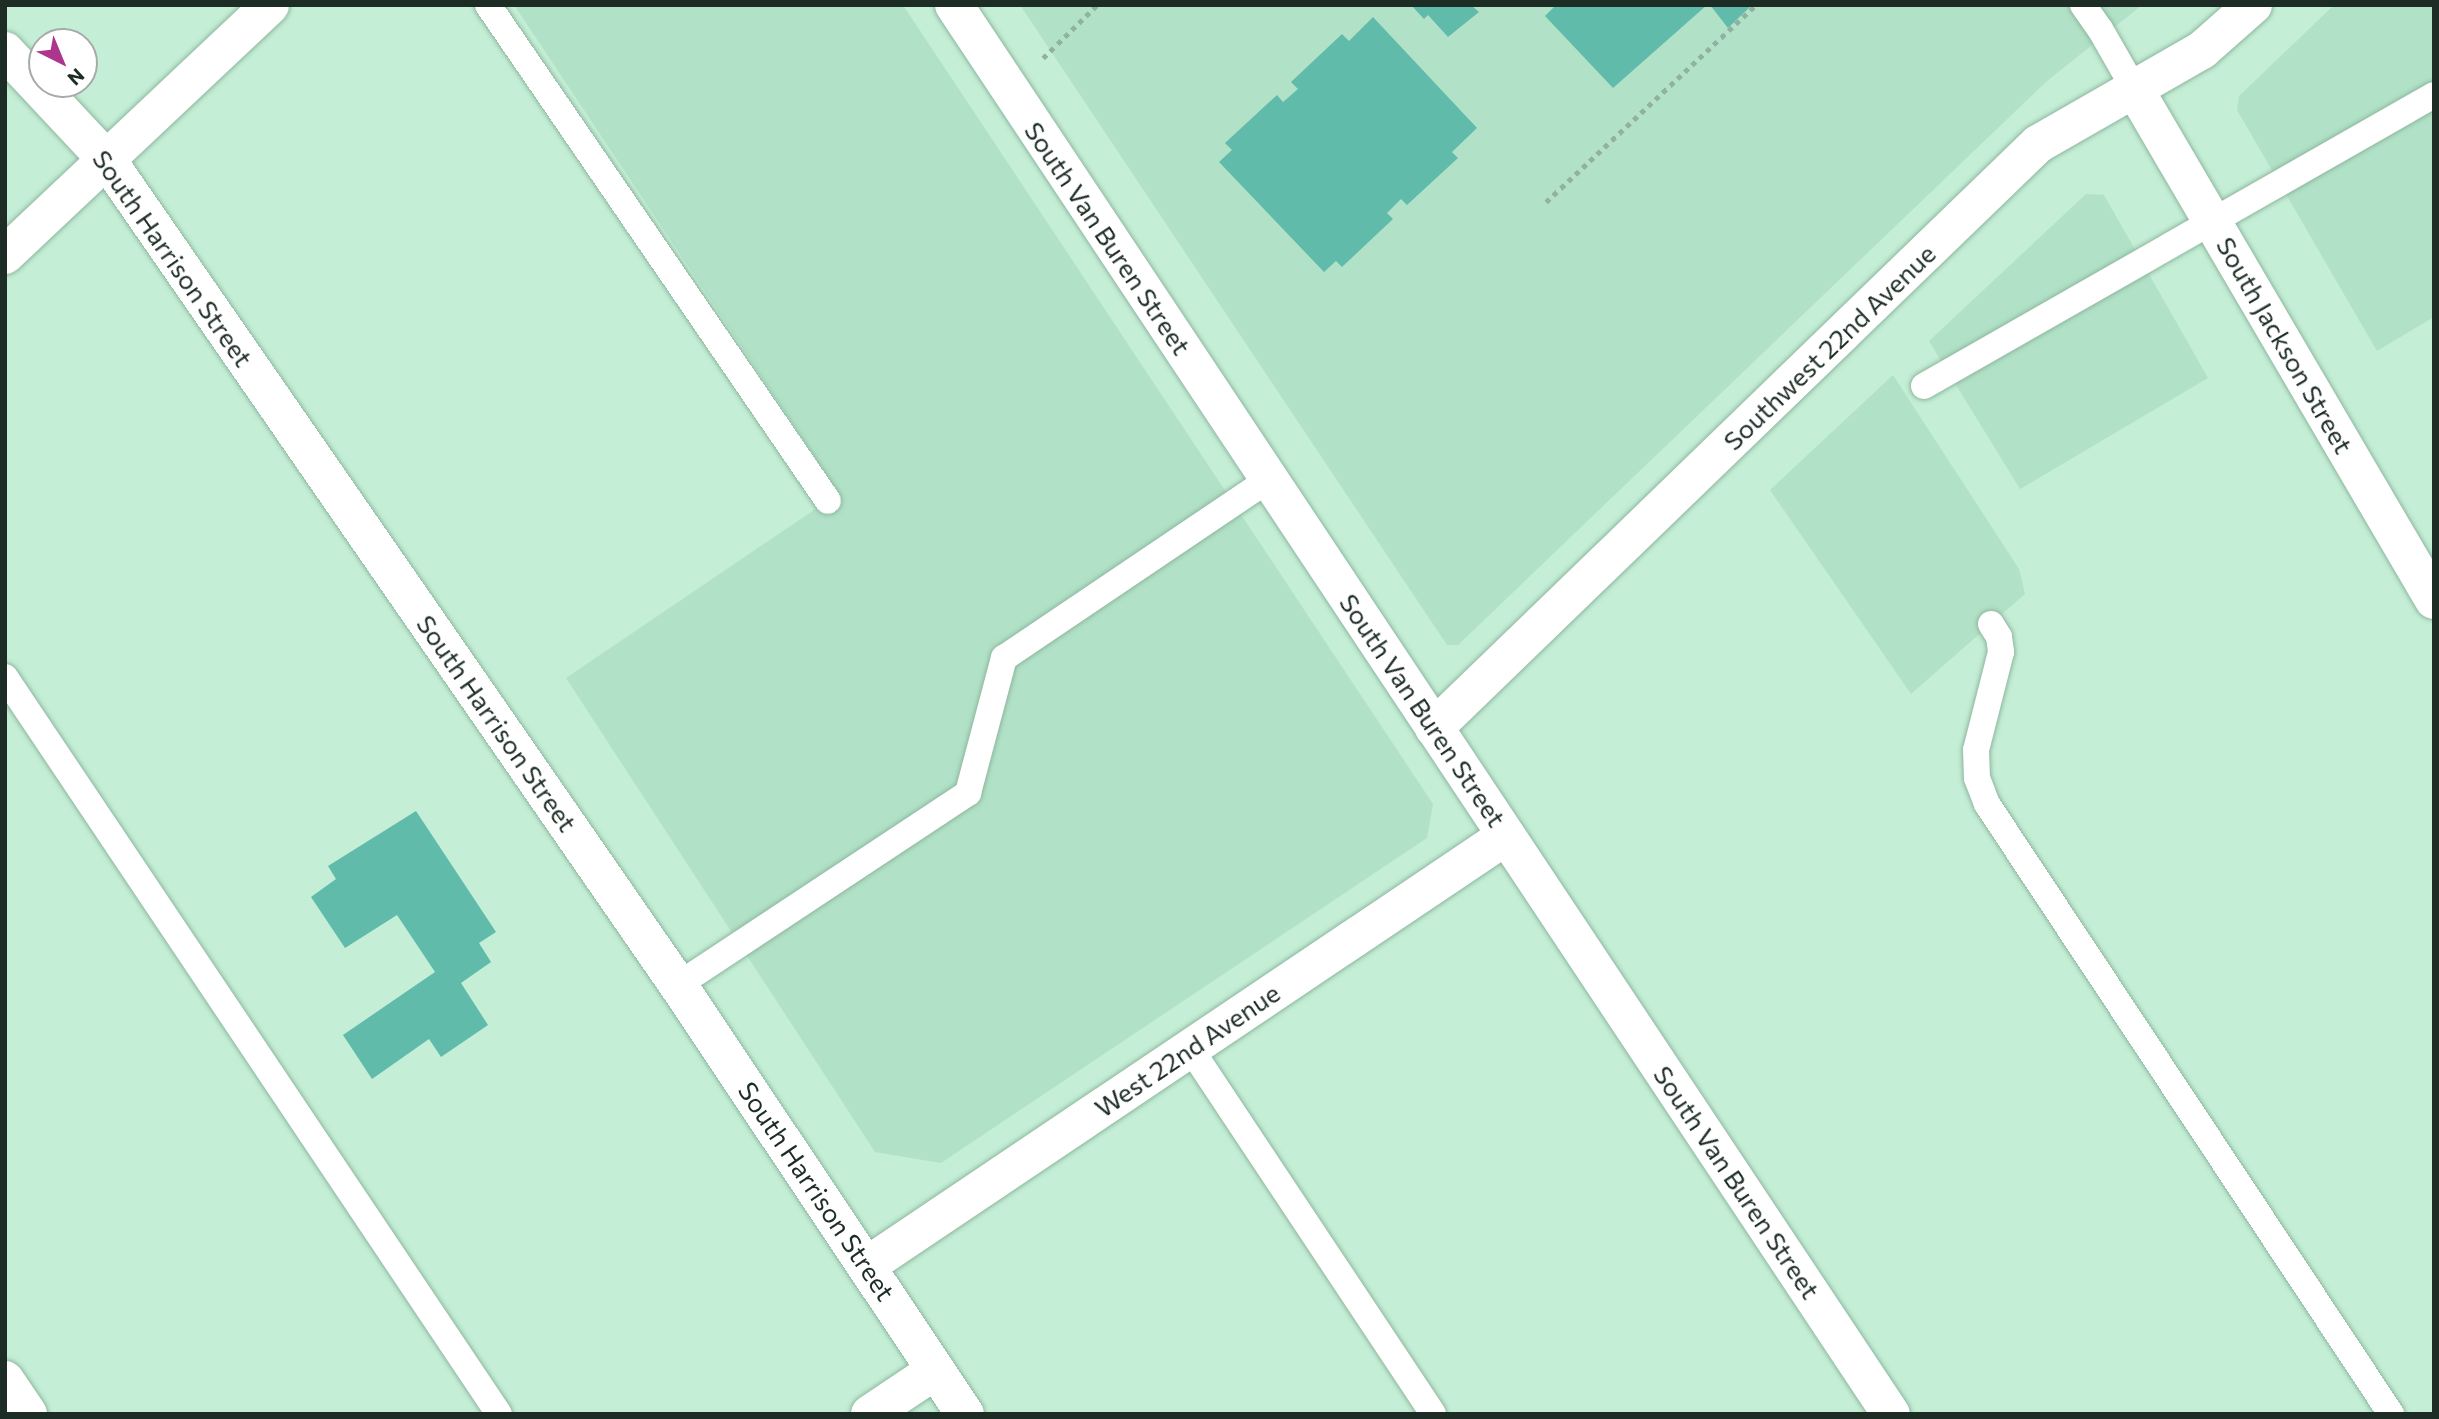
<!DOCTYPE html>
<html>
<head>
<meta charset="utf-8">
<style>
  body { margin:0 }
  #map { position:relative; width:2439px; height:1419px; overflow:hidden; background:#c4eed6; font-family:Commissioner,sans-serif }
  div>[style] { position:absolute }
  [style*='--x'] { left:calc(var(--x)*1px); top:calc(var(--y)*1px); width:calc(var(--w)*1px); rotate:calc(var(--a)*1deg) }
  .built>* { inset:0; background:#b1e2c7 }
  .building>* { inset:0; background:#60bbaa }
  .path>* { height:4.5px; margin-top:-2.25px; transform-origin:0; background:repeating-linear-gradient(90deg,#90b29f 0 5px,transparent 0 10px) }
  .roads { filter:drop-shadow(0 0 2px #8eb69f) drop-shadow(0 0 2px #8eb69f) }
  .service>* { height:26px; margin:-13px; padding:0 13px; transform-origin:13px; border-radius:13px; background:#fff }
  .minor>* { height:38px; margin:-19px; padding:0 19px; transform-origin:19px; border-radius:19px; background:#fff }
  .tertiary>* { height:38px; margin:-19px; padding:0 19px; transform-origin:19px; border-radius:19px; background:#fff }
  .secondary>* { height:38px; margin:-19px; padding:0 19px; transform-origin:19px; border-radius:19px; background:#fff }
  span { translate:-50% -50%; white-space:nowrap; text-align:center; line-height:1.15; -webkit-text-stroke:5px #fff; paint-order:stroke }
  .street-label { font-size:26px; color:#1d2d25 }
  .frame { position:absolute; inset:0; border:7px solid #1d2d25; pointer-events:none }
  .north { position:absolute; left:28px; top:28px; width:70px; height:70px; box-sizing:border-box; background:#fff; border:2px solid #a5aba8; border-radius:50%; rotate:137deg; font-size:19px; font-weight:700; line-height:28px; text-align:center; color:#1d2d25 }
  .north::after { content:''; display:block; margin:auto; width:24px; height:32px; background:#ac368d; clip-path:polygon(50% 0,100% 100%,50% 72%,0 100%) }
</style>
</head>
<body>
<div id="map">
  <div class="built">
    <i style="clip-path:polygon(514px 5px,903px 5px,1433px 804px,1427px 838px,941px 1163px,875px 1152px,566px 678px,839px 493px)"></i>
    <i style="clip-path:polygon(1020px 5px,2142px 5px,2047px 81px,1458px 645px,1447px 645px)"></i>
    <i style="clip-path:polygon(2334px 5px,2434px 5px,2434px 317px,2377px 351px,2237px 110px,2239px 96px)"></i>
    <i style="clip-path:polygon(2086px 194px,2104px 195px,2208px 378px,2020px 489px,1929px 341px)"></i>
    <i style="clip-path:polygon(1893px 375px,2019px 569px,2025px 594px,1911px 694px,1770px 490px)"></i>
  </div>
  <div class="building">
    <i style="clip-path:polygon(1411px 5px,1471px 5px,1479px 12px,1448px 37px,1428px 15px,1424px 19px)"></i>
    <i style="clip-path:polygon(1556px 5px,1707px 5px,1613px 88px,1545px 16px)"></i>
    <i style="clip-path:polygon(1710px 5px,1752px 5px,1728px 28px)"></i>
    <i style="clip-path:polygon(1373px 17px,1477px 128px,1452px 152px,1458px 158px,1407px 205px,1401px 199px,1387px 213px,1393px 219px,1342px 267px,1336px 261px,1324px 272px,1219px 162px,1232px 150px,1225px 143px,1277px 95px,1283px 102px,1298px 89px,1291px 82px,1342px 34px,1349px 41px)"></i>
    <i style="clip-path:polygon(416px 811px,496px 932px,479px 943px,491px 962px,461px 983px,488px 1025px,441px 1057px,429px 1039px,372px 1079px,343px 1035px,435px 972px,397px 915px,345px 948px,311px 897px,336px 879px,328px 866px)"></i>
  </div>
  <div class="path">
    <i style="--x:1043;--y:58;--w:76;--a:-44.5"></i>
    <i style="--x:1546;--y:202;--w:288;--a:-43.2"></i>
  </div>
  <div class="roads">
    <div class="service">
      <i style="--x:488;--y:5;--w:601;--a:55.57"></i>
      <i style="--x:2083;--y:5;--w:29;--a:55"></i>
      <i style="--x:2100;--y:29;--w:70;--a:60.2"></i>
      <i style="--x:1924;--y:386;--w:587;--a:-29.71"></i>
      <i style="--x:1991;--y:624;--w:15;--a:58"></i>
      <i style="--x:1999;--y:637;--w:15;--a:82"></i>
      <i style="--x:2001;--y:652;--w:101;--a:104.3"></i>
      <i style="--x:1976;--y:750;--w:28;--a:88"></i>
      <i style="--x:1977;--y:778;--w:28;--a:69"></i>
      <i style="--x:1987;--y:804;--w:732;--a:56.48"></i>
      <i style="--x:5;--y:677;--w:887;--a:56.17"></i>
      <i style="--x:678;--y:985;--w:348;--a:-33.5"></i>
      <i style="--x:968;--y:793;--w:140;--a:-75.1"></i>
      <i style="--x:1004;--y:658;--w:320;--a:-34"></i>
      <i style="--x:1190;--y:1048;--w:439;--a:56.4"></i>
    </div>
    <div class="minor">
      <i style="--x:2135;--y:90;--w:591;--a:59.62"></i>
      <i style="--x:868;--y:1265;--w:769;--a:-33.92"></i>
      <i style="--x:870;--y:1414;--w:79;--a:-33.7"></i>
    </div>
    <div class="tertiary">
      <i style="--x:954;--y:5;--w:1692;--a:56.38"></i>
      <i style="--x:1434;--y:728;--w:840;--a:-44.04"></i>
      <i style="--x:2038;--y:144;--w:189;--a:-29.8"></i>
      <i style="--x:2202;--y:50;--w:68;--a:-41.4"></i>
    </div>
    <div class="secondary">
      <i style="--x:5;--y:51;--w:149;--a:46.9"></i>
      <i style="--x:107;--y:160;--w:1003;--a:55.31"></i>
      <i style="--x:678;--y:985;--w:516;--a:56.22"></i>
      <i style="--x:5;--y:255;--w:364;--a:-43.3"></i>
      <i style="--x:5;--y:1380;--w:41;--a:55.9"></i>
    </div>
  </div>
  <div class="street-label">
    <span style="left:1108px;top:238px;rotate:56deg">South Van Buren Street</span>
    <span style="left:173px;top:258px;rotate:55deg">South Harrison Street</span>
    <span style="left:2285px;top:345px;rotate:60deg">South Jackson Street</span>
    <span style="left:1829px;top:347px;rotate:-44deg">Southwest 22nd Avenue</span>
    <span style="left:1423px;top:710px;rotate:56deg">South Van Buren Street</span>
    <span style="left:497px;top:723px;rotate:55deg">South Harrison Street</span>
    <span style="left:1187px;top:1050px;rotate:-34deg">West 22nd Avenue</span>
    <span style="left:1737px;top:1182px;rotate:56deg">South Van Buren Street</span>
    <span style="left:817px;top:1191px;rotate:56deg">South Harrison Street</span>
  </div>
  <div class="frame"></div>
  <div class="north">N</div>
</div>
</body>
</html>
